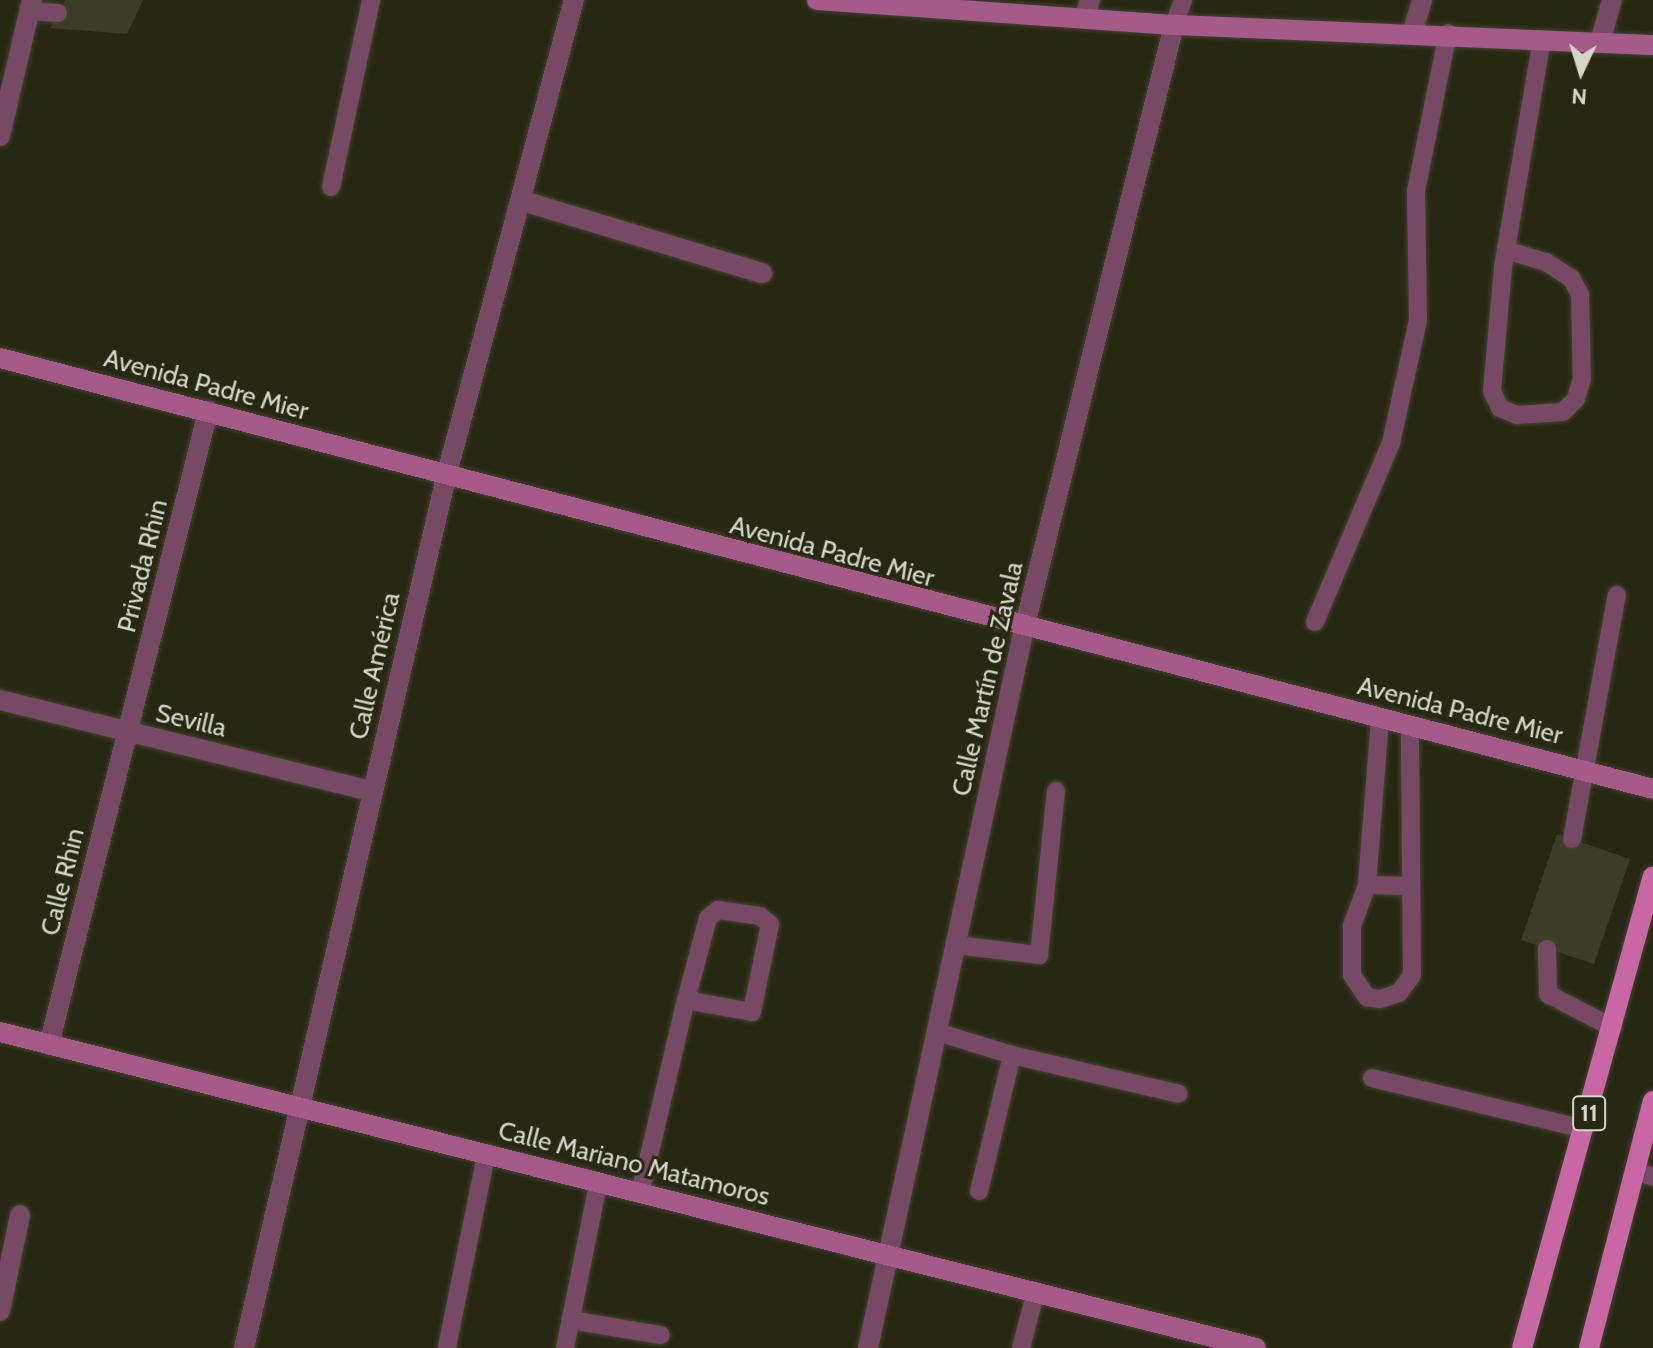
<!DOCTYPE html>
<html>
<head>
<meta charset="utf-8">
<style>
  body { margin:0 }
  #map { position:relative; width:1653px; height:1348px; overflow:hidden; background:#262812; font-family:Cabin,sans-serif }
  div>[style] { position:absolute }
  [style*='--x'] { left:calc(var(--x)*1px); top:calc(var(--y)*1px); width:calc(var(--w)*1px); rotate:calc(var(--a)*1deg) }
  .building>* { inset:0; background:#3b3d26 }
  .roads { filter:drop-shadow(0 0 2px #42442f) drop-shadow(0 0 2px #42442f) }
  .lane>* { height:18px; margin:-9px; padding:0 9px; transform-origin:9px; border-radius:9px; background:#784965 }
  .street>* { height:20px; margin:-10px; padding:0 10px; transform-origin:10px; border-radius:10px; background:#784965 }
  .secondary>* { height:20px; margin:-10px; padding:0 10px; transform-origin:10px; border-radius:10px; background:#a55a89 }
  .primary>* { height:20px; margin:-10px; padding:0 10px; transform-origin:10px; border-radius:10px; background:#c867a4 }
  span { translate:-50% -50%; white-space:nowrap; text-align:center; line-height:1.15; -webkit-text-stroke:6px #262812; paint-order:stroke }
  .shield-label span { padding:2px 6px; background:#262812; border:2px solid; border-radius:6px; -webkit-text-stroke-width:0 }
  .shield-label { font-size:24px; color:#d4d6c8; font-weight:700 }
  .street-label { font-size:26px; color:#d4d6c8 }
  .north { position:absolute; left:1541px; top:32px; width:80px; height:80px; -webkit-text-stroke:6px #262812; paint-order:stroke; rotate:184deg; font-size:22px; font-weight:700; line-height:32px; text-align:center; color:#d4d6c8 }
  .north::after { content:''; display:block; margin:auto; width:28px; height:36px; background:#d4d6c8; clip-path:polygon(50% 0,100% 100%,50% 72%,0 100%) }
</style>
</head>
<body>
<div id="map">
  <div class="building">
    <i style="clip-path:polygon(65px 0,143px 0,127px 34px,50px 28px)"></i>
    <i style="clip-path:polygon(1557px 834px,1630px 859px,1594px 964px,1521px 940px)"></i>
  </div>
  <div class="roads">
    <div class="lane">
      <i style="--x:29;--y:11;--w:29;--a:4"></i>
      <i style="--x:1174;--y:25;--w:27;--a:-70"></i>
      <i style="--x:331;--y:187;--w:191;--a:-77.9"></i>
      <i style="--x:1506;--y:250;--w:42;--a:16.7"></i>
      <i style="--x:1546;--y:262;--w:30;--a:33"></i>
      <i style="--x:1571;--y:278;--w:18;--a:61"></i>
      <i style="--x:1580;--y:294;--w:85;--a:88.7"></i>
      <i style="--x:1582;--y:379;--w:21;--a:107"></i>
      <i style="--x:1576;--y:399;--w:18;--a:135"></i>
      <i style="--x:1563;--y:412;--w:46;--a:176.3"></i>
      <i style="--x:1517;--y:415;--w:18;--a:-158"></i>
      <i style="--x:1500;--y:408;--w:19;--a:-115"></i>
      <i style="--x:1492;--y:391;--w:124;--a:-84.9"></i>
      <i style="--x:1503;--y:267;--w:231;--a:-80.3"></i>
      <i style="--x:1315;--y:622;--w:194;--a:-67"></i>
      <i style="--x:1391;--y:443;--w:126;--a:-77.6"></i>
      <i style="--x:1418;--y:320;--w:129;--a:-90.9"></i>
      <i style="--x:1416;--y:191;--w:161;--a:-78.6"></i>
      <i style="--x:1380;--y:719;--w:167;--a:94.5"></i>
      <i style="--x:1367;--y:885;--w:44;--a:110.1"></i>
      <i style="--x:1352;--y:926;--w:49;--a:90"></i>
      <i style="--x:1352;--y:975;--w:27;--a:56"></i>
      <i style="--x:1367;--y:997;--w:13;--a:9"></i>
      <i style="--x:1380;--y:999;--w:20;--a:-18"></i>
      <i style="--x:1399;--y:993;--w:22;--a:-54"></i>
      <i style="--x:1412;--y:975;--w:249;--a:-90.5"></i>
      <i style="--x:1572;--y:839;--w:248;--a:-79.6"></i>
      <i style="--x:1367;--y:885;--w:40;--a:1.4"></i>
      <i style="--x:956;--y:945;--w:84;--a:6.9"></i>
      <i style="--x:1039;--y:955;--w:165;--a:-84.1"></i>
      <i style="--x:1547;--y:949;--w:45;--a:88.7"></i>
      <i style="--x:1548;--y:994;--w:73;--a:27.6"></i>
      <i style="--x:937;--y:1032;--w:78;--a:17"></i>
      <i style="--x:1012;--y:1055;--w:140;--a:103.6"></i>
      <i style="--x:1012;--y:1055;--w:171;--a:13.1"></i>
      <i style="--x:1372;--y:1078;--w:218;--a:13.5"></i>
      <i style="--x:1635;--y:1171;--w:19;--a:18"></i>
      <i style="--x:640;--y:1194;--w:199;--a:-76.7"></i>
      <i style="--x:686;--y:1000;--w:85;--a:-75"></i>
      <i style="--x:708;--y:918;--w:13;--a:-39"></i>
      <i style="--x:718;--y:910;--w:42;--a:8.1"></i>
      <i style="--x:760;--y:916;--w:13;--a:39"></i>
      <i style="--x:770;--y:924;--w:90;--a:101.6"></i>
      <i style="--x:752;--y:1012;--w:67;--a:-169.7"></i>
      <i style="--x:571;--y:1320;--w:91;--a:9.5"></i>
      <i style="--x:447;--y:1347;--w:196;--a:-78.5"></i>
      <i style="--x:565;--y:1348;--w:167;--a:-78.6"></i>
      <i style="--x:1021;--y:1348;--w:59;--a:-75.3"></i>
    </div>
    <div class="street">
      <i style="--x:1085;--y:16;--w:17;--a:-73"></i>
      <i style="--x:1413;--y:30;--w:31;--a:-73"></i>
      <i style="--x:1600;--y:42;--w:44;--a:-74.1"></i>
      <i style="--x:0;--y:136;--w:140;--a:-76.8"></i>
      <i style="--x:523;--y:201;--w:250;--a:16.8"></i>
      <i style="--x:0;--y:700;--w:382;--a:13.8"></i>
      <i style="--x:49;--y:1045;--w:654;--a:-75.92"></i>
      <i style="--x:0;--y:1311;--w:98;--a:-78.2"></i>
      <i style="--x:244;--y:1348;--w:894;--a:-76.94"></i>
      <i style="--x:446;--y:477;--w:494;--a:-75"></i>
      <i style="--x:868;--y:1348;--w:736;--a:-77.76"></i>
      <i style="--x:1024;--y:629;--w:622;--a:-76.05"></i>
    </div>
    <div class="secondary">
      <i style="--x:817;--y:0;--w:358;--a:4"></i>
      <i style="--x:1174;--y:25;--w:479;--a:2.4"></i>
      <i style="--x:0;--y:358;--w:1708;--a:14.61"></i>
      <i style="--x:0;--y:1032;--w:1295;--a:14.12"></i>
    </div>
    <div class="primary">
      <i style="--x:1522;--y:1348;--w:489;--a:-74.5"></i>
      <i style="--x:1589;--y:1348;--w:255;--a:-75.5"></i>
    </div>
  </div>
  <div class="shield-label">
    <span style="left:1589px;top:1113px">11</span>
  </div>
  <div class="street-label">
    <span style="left:206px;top:385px;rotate:15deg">Avenida Padre Mier</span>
    <span style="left:832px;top:552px;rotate:15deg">Avenida Padre Mier</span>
    <span style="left:143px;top:566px;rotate:-76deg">Privada Rhin</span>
    <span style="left:375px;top:666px;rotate:-77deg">Calle América</span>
    <span style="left:988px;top:679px;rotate:-77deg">Calle Martín de Zavala</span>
    <span style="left:1460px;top:711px;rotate:14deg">Avenida Padre Mier</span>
    <span style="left:191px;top:721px;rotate:13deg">Sevilla</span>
    <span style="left:63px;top:882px;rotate:-76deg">Calle Rhin</span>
    <span style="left:634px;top:1164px;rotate:14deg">Calle Mariano Matamoros</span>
  </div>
  <div class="north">N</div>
</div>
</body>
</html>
